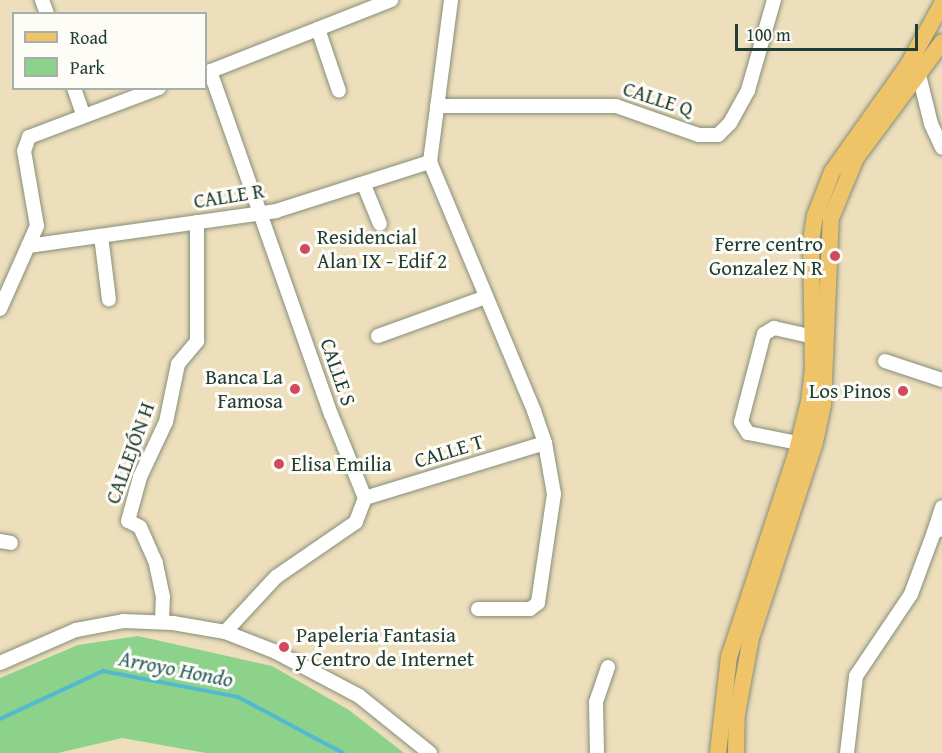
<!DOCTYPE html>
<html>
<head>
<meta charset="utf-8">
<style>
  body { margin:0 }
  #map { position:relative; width:942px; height:753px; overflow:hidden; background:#eddebc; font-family:"Gentium Book Plus",serif }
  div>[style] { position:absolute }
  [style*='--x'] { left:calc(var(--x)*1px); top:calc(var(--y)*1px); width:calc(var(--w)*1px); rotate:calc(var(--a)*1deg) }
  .green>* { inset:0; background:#8dd28b }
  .stream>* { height:4px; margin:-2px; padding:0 2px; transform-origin:2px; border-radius:2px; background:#52b9d0 }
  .roads { filter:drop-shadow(0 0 2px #868e78) drop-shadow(0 0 2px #868e78) }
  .minor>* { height:14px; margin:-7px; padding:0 7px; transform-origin:7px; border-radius:7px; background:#fff }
  .major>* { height:16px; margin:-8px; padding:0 8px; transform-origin:8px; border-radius:8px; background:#efc469 }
  .dots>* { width:16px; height:16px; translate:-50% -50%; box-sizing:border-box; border:3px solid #fdfcf7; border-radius:50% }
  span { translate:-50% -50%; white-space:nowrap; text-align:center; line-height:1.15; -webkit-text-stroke:6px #fdfcf7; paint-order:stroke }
  .street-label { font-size:21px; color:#1f3d34 }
  .poi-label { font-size:21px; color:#1f3d34 }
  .left { translate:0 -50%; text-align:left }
  .right { translate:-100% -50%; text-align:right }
  .water-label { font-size:22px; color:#2e6263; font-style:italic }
  .legend { position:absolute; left:12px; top:12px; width:195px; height:78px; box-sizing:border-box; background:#fdfcf7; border:2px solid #a4b0a9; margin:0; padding:8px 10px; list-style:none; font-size:18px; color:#1f3d34 }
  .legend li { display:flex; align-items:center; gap:12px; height:30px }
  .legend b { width:30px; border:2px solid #a4b0a9 }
  .scale { position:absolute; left:735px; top:24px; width:183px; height:27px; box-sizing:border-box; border:3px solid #1f3d34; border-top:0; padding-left:8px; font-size:18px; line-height:21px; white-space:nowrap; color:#1f3d34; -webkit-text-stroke:4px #fdfcf7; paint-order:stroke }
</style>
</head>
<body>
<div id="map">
  <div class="green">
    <i style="clip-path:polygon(138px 636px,272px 666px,349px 710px,404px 753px,206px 753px,122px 738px,58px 753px,0 753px,0 678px,78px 645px)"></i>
  </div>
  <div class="stream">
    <i style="--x:0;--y:719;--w:114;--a:-25"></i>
    <i style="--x:103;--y:671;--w:137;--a:10.9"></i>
    <i style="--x:238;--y:697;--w:119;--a:28.1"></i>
  </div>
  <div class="roads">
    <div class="minor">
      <i style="--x:42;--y:0;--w:15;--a:70"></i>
      <i style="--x:451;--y:0;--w:163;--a:97.4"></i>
      <i style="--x:430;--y:162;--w:270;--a:67.3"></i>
      <i style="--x:534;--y:411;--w:34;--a:71"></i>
      <i style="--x:545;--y:443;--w:52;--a:80"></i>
      <i style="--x:554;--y:494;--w:110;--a:98.4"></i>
      <i style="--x:538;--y:603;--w:10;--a:143"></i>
      <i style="--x:530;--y:609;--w:52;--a:180"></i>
      <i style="--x:318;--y:29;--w:65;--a:71.3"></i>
      <i style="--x:912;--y:68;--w:10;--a:45"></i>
      <i style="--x:919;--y:75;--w:50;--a:76.2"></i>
      <i style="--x:931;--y:124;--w:26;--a:65"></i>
      <i style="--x:210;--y:71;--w:364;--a:70.6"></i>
      <i style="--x:331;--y:414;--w:91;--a:68"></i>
      <i style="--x:365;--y:498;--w:26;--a:111"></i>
      <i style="--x:356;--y:522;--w:97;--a:145.5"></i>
      <i style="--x:276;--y:577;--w:75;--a:132.8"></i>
      <i style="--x:206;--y:73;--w:199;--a:-21.5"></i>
      <i style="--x:74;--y:88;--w:28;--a:71"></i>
      <i style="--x:437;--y:106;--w:179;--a:0"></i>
      <i style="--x:616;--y:106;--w:88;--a:19.3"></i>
      <i style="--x:699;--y:135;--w:19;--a:0"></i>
      <i style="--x:718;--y:135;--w:17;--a:-45"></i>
      <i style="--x:730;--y:123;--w:38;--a:-61"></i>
      <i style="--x:748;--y:90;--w:94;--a:-73.9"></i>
      <i style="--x:364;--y:185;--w:42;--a:67.7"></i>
      <i style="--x:101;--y:236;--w:64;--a:82.9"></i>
      <i style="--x:28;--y:246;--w:250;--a:-8"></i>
      <i style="--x:276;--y:211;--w:162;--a:-17.7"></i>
      <i style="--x:0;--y:309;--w:91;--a:-66"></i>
      <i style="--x:37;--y:226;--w:76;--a:-99.8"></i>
      <i style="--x:24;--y:151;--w:15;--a:-70"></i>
      <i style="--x:29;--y:137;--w:139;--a:-20.7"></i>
      <i style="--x:378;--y:336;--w:115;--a:-19.9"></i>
      <i style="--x:885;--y:361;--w:60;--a:18.4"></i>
      <i style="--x:798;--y:443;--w:51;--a:-168.7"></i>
      <i style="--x:748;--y:433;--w:13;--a:-122"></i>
      <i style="--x:741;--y:422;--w:91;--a:-75.4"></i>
      <i style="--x:764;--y:334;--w:12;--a:-31"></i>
      <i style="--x:774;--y:328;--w:41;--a:12.7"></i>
      <i style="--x:365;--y:498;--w:188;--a:-17"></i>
      <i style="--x:934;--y:532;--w:26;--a:-72"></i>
      <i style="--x:0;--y:541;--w:11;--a:10"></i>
      <i style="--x:162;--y:622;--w:25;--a:-88"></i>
      <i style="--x:163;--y:597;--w:35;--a:-102"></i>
      <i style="--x:156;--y:563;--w:39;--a:-114"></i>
      <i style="--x:140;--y:527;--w:13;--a:-153"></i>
      <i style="--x:128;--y:521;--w:46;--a:-74.7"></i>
      <i style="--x:140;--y:477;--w:61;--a:-64.7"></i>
      <i style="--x:166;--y:422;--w:59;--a:-78.3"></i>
      <i style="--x:178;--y:364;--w:30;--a:-50"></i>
      <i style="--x:197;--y:341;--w:119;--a:-90"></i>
      <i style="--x:0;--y:663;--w:83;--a:-23.5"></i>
      <i style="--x:76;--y:630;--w:48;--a:-10.8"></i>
      <i style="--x:123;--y:621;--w:50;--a:2.3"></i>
      <i style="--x:173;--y:623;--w:53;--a:9.8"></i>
      <i style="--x:225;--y:632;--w:55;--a:21.4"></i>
      <i style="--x:276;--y:652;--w:94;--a:27.9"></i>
      <i style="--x:359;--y:696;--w:91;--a:38.8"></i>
      <i style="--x:597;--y:753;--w:51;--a:-91.1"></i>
      <i style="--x:596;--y:702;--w:37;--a:-71"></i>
      <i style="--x:847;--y:753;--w:78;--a:-83.3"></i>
      <i style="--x:856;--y:676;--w:99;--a:-56.1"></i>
      <i style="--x:911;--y:594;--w:66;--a:-69.6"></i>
      <i style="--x:934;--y:532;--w:9;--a:-21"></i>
    </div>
    <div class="major">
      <i style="--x:718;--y:753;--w:97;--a:-83.5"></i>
      <i style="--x:729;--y:657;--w:210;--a:-71.7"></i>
      <i style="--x:795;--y:458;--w:58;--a:-76"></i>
      <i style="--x:809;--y:402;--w:35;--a:-83"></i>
      <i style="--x:813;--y:367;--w:126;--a:-90.9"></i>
      <i style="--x:811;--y:241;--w:25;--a:-81"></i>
      <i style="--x:815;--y:216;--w:47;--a:-68.9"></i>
      <i style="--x:832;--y:172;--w:131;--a:-54.6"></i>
      <i style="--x:908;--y:65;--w:70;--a:-60.9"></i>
      <i style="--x:736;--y:753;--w:39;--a:-89"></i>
      <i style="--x:737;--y:714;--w:77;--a:-79.6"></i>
      <i style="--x:751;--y:638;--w:206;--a:-71.9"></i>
      <i style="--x:815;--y:442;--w:38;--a:-78"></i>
      <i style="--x:823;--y:405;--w:187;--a:-87.6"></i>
      <i style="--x:831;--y:218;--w:65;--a:-67.4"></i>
      <i style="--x:856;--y:158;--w:144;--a:-53.4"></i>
    </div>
  </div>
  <div class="dots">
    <i style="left:305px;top:249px;background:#d1495b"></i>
    <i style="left:835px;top:256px;background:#d1495b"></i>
    <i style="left:295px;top:389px;background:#d1495b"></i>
    <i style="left:903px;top:391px;background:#d1495b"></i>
    <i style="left:279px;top:464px;background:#d1495b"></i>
    <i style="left:284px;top:647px;background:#d1495b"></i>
  </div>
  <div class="street-label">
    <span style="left:658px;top:99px;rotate:18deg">CALLE Q</span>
    <span style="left:229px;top:196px;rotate:-9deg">CALLE R</span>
    <span style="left:338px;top:372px;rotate:71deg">CALLE S</span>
    <span style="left:449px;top:451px;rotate:-17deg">CALLE T</span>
    <span style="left:130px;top:453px;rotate:-70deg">CALLEJÓN H</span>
  </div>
  <div class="poi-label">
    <span class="left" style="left:317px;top:249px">Residencial<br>Alan IX - Edif 2</span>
    <span class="right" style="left:823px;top:256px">Ferre centro<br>Gonzalez N R</span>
    <span class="right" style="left:283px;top:389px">Banca La<br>Famosa</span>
    <span class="right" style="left:891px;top:391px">Los Pinos</span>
    <span class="left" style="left:291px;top:464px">Elisa Emilia</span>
    <span class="left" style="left:296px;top:647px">Papeleria Fantasia<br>y Centro de Internet</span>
  </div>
  <div class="water-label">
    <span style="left:176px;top:669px;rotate:11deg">Arroyo Hondo</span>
  </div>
  <ul class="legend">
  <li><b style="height:8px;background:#efc469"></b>Road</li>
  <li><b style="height:16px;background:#8dd28b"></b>Park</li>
  </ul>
  <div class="scale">100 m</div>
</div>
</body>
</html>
